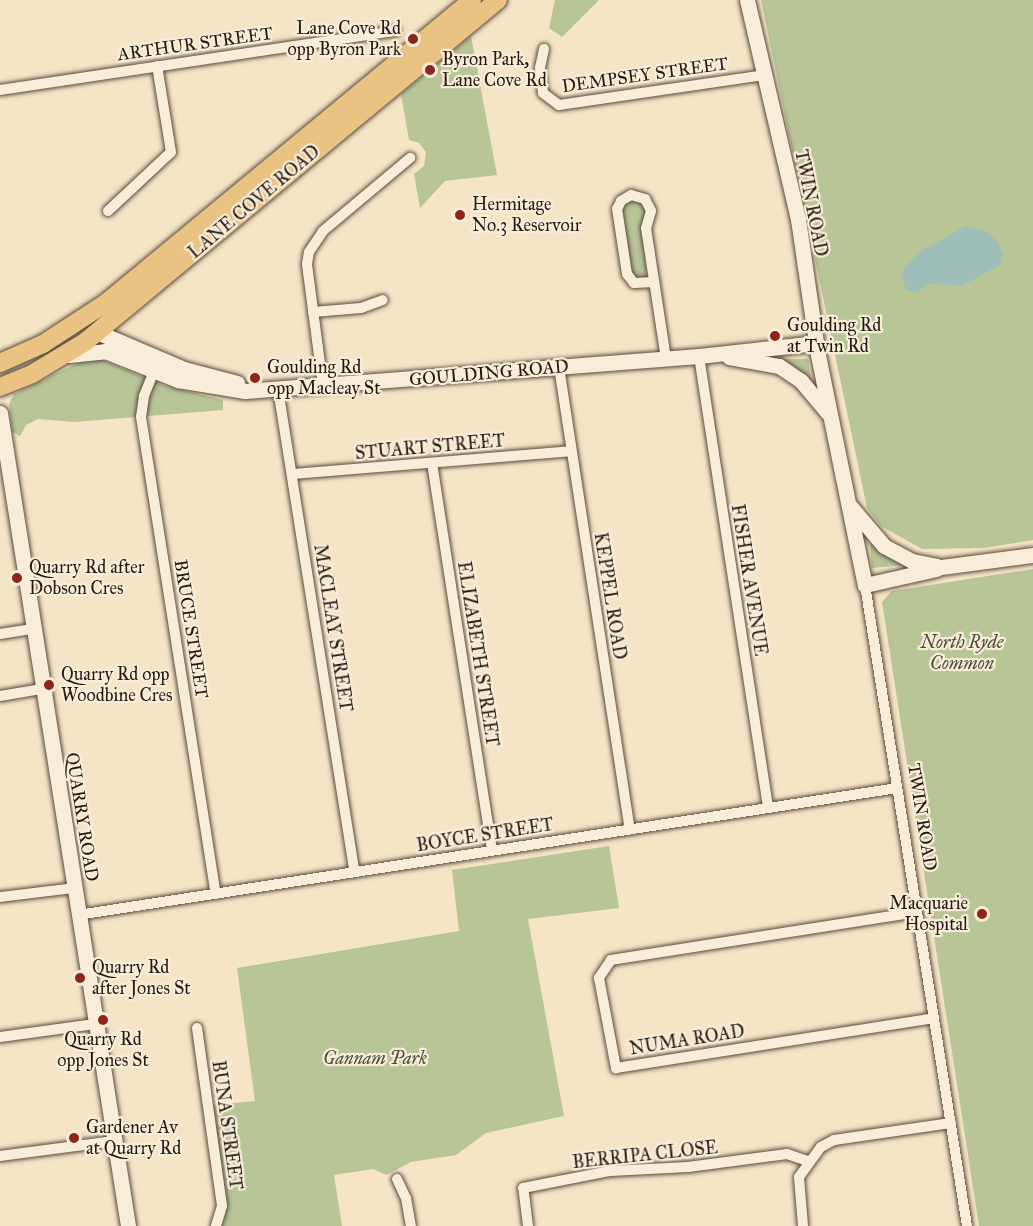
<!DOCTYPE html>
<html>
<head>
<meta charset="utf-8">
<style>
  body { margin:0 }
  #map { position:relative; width:1033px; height:1226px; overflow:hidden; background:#f5e4c5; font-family:"IM FELL Great Primer",serif }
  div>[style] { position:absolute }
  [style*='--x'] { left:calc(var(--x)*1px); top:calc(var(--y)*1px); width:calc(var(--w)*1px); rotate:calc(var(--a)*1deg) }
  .green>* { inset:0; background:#b8c597 }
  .water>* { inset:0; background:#9dbeb9 }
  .roads { filter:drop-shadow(0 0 2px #584b3e) drop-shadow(0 0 2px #584b3e) }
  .street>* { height:10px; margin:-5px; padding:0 5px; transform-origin:5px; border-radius:5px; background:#f8edd9 }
  .secondary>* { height:15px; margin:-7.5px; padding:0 7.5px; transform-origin:7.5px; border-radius:7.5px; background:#f8edd9 }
  .highway>* { height:18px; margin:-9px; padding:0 9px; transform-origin:9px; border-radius:9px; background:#eac282 }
  .dots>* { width:16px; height:16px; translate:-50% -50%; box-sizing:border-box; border:3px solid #f8edd9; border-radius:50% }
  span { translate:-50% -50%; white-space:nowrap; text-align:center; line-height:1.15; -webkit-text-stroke:4.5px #f8edd9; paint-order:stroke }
  .poi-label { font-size:18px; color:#241811 }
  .right { translate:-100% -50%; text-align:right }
  .left { translate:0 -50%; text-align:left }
  .street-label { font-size:18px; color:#241811 }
  .park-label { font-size:18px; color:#504c39; font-style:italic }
</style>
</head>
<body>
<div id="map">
  <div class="green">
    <i style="clip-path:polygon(555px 0,599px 0,562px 37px,549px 28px)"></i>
    <i style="clip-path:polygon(761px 0,1033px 0,1033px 540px,983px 548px,922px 549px,881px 526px,867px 508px)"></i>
    <i style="clip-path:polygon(471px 36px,497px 175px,445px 181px,420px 208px,414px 174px,424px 166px,426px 152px,419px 143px,409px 140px,401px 94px)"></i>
    <i style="clip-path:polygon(627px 200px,640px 200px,646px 210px,646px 278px,633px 278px,620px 213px)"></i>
    <i style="clip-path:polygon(92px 356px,165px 386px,223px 400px,223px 410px,74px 422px,38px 419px,26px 425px,20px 436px,12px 432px,9px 404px,14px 394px)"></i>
    <i style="clip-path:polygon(778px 359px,808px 359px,811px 380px,800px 372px)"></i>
    <i style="clip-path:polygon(870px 543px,886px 555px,905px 565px,872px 568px)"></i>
    <i style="clip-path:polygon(1033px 569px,1033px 1226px,979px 1226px,882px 602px,892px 591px)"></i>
    <i style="clip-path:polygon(609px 846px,619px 908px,528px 919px,564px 1116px,486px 1133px,456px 1155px,411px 1162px,386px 1175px,373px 1169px,334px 1175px,342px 1226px,222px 1226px,227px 1207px,213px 1105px,255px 1101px,237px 968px,459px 931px,452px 870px)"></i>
  </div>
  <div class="water">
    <i style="clip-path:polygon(965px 226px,983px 230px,996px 240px,1003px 254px,1000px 265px,963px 285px,927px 284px,916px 293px,906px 290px,901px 275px,905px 267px,922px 251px)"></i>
  </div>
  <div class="roads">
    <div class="street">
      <i style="--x:544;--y:49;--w:19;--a:102"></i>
      <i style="--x:540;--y:68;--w:25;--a:83"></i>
      <i style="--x:543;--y:93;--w:20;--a:37"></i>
      <i style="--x:559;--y:105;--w:207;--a:-8.3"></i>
      <i style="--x:0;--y:90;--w:400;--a:-8.5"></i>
      <i style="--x:108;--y:211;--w:86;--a:-43.1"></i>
      <i style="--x:171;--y:152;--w:87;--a:-99.2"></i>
      <i style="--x:654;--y:282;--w:20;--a:177"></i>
      <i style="--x:634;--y:283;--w:11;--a:-128"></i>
      <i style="--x:627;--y:274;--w:66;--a:-98.7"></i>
      <i style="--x:617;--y:209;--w:9;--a:-63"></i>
      <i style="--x:621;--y:201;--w:12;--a:-31"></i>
      <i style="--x:631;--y:195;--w:15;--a:16"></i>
      <i style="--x:645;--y:199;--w:13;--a:63"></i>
      <i style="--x:651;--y:211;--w:18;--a:106"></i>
      <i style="--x:646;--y:228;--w:133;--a:81.3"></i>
      <i style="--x:313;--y:312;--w:48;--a:-4.8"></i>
      <i style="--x:361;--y:308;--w:23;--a:-20"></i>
      <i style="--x:699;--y:356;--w:457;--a:81.3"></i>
      <i style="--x:559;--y:367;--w:468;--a:81.3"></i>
      <i style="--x:154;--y:371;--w:27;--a:112"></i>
      <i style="--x:144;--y:396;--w:21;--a:98"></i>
      <i style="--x:141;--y:417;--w:483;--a:81.1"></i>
      <i style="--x:323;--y:386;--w:123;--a:-97.5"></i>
      <i style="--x:307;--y:264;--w:12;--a:-81"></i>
      <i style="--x:309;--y:252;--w:25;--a:-56"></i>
      <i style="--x:323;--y:231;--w:114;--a:-40"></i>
      <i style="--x:278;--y:389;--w:488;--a:81"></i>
      <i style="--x:432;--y:463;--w:392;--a:81.2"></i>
      <i style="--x:292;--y:474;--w:280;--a:-4.7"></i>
      <i style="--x:865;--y:585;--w:649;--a:80.96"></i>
      <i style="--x:0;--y:634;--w:33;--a:-9"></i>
      <i style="--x:0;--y:696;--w:43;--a:-9.5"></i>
      <i style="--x:0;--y:897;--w:75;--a:-6.9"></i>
      <i style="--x:917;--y:912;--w:310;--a:171.1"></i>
      <i style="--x:611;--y:960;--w:22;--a:124"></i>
      <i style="--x:599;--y:978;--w:92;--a:79.3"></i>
      <i style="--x:616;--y:1068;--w:322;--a:-8.9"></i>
      <i style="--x:78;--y:915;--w:829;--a:-8.81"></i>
      <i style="--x:197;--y:1028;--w:180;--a:82"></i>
      <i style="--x:222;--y:1206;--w:21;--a:107"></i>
      <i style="--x:0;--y:1037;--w:96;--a:-7.8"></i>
      <i style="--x:0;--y:1156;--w:115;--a:-7.5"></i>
      <i style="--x:397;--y:1179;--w:21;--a:65"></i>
      <i style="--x:406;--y:1198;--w:28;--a:80"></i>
      <i style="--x:528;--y:1226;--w:38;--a:-97"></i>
      <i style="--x:523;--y:1188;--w:89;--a:-11.1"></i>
      <i style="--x:610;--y:1171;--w:78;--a:-2.9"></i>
      <i style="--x:688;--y:1167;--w:100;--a:-7.5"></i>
      <i style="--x:787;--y:1154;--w:21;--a:19"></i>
      <i style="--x:803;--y:1226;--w:49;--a:-94.7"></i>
      <i style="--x:799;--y:1177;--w:37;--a:-54"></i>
      <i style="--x:821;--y:1147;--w:15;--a:-28"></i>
      <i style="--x:834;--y:1140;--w:118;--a:-8.3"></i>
    </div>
    <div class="secondary">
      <i style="--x:747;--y:0;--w:225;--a:76.9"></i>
      <i style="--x:798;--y:219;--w:132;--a:81.7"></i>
      <i style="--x:817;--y:350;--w:240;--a:78.5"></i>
      <i style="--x:865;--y:585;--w:73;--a:-12.7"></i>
      <i style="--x:97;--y:332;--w:95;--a:23"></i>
      <i style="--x:184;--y:369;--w:55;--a:14.8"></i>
      <i style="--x:69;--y:355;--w:36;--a:-6"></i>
      <i style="--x:105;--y:351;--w:79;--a:21.7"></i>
      <i style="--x:178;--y:380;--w:68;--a:9.3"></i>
      <i style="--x:245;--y:391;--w:455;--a:-4.4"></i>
      <i style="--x:699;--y:356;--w:118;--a:-6.3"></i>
      <i style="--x:729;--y:357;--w:51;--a:10.2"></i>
      <i style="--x:779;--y:366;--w:27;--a:34"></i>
      <i style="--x:801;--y:381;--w:42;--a:49.8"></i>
      <i style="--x:0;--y:413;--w:823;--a:81.05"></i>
      <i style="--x:851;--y:507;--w:51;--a:49.8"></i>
      <i style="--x:884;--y:546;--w:32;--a:28"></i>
      <i style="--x:912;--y:561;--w:25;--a:11"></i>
      <i style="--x:926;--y:569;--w:108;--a:-7.5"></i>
    </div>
    <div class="highway">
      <i style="--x:0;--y:363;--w:47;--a:-23.8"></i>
      <i style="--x:43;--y:344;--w:75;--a:-33.1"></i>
      <i style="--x:106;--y:303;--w:475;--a:-39.6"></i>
      <i style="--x:0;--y:387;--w:35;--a:-22"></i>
      <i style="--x:32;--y:374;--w:62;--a:-31.1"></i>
      <i style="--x:85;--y:342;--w:536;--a:-39.63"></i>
    </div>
  </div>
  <div class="dots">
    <i style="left:413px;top:39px;background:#8f2418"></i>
    <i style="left:430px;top:70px;background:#8f2418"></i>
    <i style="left:460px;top:215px;background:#8f2418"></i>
    <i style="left:775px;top:336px;background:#8f2418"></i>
    <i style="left:255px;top:378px;background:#8f2418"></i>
    <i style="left:17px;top:578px;background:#8f2418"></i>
    <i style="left:49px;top:685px;background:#8f2418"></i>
    <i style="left:982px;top:914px;background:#8f2418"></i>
    <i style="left:80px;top:978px;background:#8f2418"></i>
    <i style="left:103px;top:1020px;background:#8f2418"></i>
    <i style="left:74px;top:1138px;background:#8f2418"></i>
  </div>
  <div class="poi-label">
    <span class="right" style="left:401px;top:39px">Lane Cove Rd<br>opp Byron Park</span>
    <span class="left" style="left:442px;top:70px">Byron Park,<br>Lane Cove Rd</span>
    <span class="left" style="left:472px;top:215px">Hermitage<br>No.3 Reservoir</span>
    <span class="left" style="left:787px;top:336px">Goulding Rd<br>at Twin Rd</span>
    <span class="left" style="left:267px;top:378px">Goulding Rd<br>opp Macleay St</span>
    <span class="left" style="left:29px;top:578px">Quarry Rd after<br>Dobson Cres</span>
    <span class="left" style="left:61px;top:685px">Quarry Rd opp<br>Woodbine Cres</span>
    <span class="right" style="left:968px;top:914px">Macquarie<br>Hospital</span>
    <span class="left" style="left:92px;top:978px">Quarry Rd<br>after Jones St</span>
    <span style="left:103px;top:1050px">Quarry Rd<br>opp Jones St</span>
    <span class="left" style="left:86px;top:1138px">Gardener Av<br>at Quarry Rd</span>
  </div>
  <div class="street-label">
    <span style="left:195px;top:44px;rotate:-8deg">ARTHUR STREET</span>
    <span style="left:645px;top:75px;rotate:-8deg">DEMPSEY STREET</span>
    <span style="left:254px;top:202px;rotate:-40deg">LANE COVE ROAD</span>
    <span style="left:811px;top:203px;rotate:79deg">TWIN ROAD</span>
    <span style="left:489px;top:373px;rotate:-5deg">GOULDING ROAD</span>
    <span style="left:430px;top:447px;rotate:-5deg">STUART STREET</span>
    <span style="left:749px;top:580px;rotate:81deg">FISHER AVENUE</span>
    <span style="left:610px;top:596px;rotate:81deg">KEPPEL ROAD</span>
    <span style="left:333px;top:628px;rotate:81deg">MACLEAY STREET</span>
    <span style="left:191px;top:629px;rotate:81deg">BRUCE STREET</span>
    <span style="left:478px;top:654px;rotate:81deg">ELIZABETH STREET</span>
    <span style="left:82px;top:817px;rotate:81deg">QUARRY ROAD</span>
    <span style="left:922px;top:817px;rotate:81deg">TWIN ROAD</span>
    <span style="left:485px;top:835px;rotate:-9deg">BOYCE STREET</span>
    <span style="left:687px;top:1040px;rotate:-9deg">NUMA ROAD</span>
    <span style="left:227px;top:1125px;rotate:82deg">BUNA STREET</span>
    <span style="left:645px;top:1155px;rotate:-6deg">BERRIPA CLOSE</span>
  </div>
  <div class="park-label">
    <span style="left:962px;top:653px">North Ryde<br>Common</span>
    <span style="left:375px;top:1058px">Gannam Park</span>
  </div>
</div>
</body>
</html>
